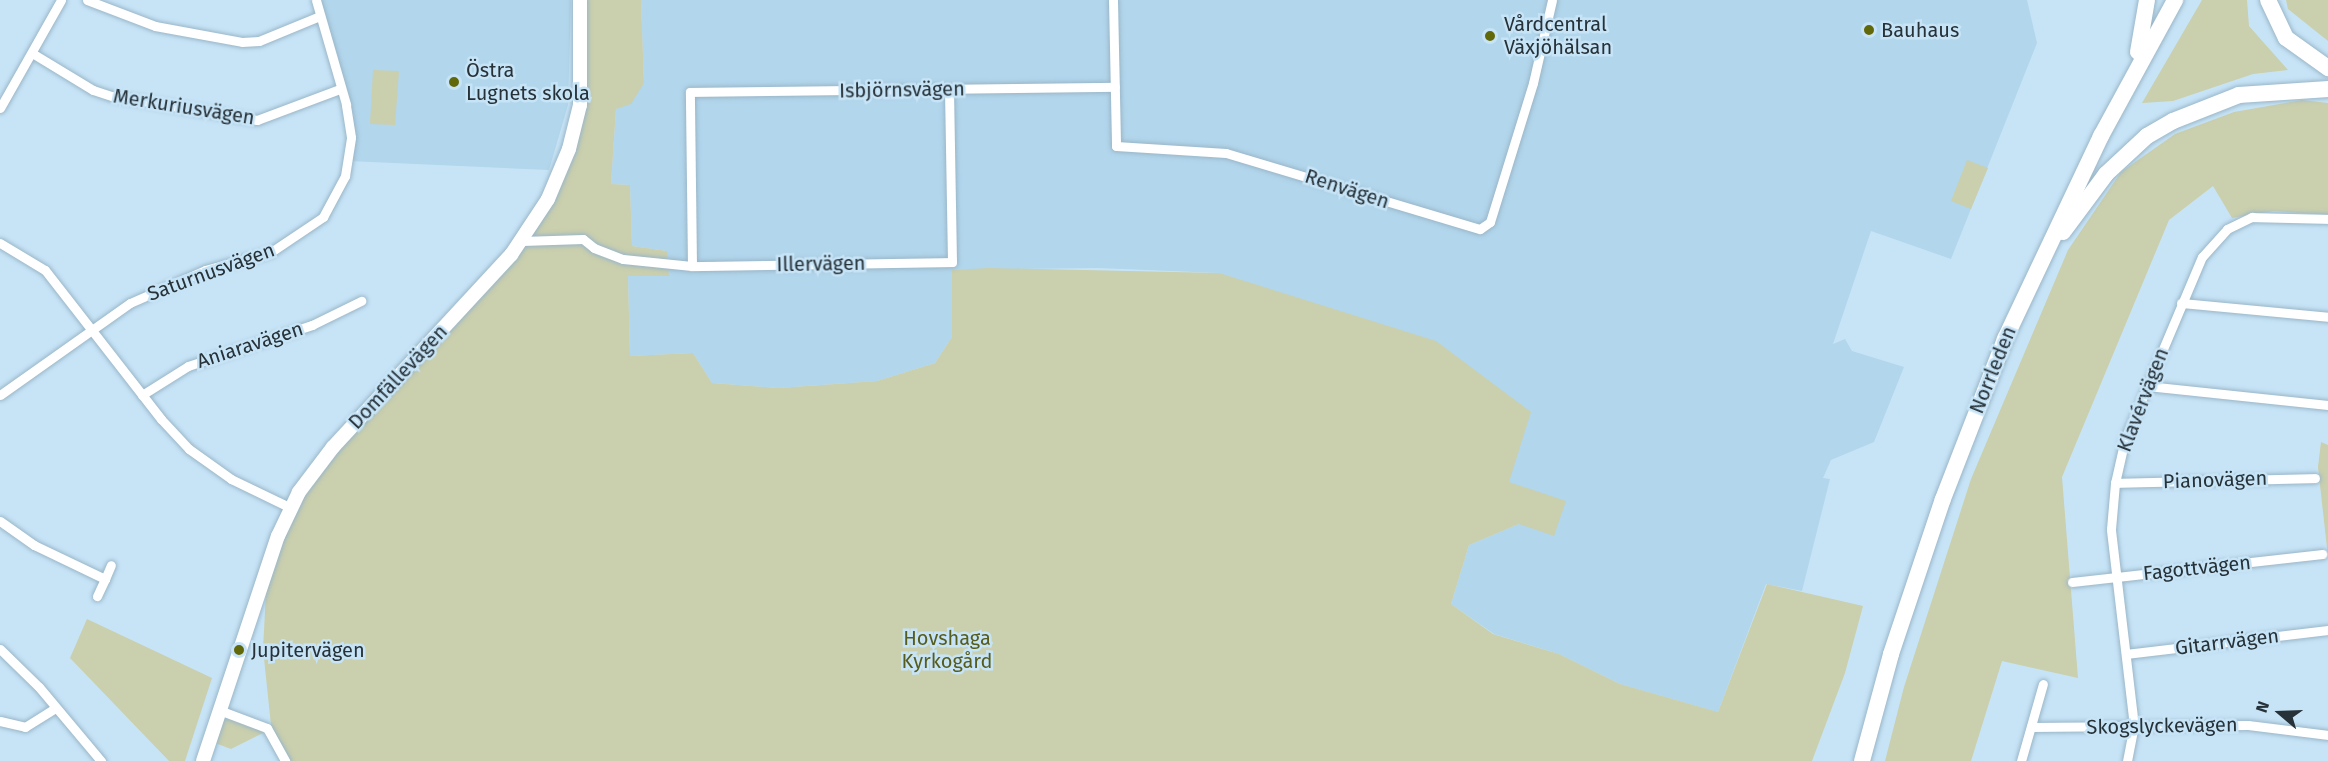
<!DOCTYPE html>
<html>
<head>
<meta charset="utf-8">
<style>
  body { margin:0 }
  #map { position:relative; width:2328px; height:761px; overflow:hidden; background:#c7e4f7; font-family:"Fira Sans",sans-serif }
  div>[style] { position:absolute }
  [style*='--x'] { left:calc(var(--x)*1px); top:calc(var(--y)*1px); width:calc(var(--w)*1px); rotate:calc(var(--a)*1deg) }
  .built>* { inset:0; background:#b2d6ec }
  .green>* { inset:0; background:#cacfad }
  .roads { filter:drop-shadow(0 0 2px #9ab6c8) drop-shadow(0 0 2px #9ab6c8) }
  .street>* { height:9px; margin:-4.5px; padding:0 4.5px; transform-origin:4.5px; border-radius:4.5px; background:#fff }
  .secondary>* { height:14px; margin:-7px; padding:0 7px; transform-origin:7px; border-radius:7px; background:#fff }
  .highway>* { height:16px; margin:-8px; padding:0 8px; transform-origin:8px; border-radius:8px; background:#fff }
  .dots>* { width:16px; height:16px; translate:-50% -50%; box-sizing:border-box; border:3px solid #c7e4f7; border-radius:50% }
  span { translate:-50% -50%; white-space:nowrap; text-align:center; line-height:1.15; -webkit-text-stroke:5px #c7e4f7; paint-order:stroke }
  .poi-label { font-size:20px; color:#263138 }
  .left { translate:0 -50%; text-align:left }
  .street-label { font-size:20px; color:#263138 }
  .park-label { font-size:20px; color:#565c1c }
  .north { position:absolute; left:2250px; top:683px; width:60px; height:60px; -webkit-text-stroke:4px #c7e4f7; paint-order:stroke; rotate:289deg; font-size:16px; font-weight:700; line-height:24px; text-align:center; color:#263138 }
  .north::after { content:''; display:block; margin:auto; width:21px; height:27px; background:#263138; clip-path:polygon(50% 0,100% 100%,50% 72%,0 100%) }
</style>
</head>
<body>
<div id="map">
  <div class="built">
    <i style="clip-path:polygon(316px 0,571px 0,568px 105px,549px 170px,349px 161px,351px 137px)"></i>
    <i style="clip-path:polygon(641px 0,2027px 0,2037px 43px,1951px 259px,1871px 231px,1833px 344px,1845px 339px,1852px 351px,1904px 367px,1874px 442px,1831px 460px,1823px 478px,1830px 479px,1802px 591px,1766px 584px,1718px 712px,1620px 684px,1559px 654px,1494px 634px,1451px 604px,1469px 545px,1519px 524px,1509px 482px,1219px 273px,1098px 268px,952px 270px,952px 337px,935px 363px,877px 381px,779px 388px,712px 383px,693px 353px,630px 356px,628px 276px,667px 251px,632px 246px,630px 185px,611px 184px,616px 109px,644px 83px)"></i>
  </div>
  <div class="green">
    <i style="clip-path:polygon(586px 0,641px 0,644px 83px,631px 104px,616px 109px,611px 184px,630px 185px,632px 246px,667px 251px,669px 276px,628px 276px,630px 356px,693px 353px,712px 383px,779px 388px,877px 381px,935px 363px,952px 337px,952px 270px,989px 268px,1219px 273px,1436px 341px,1531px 412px,1509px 482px,1566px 501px,1554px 536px,1519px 524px,1469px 545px,1451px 604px,1493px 634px,1559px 654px,1620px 684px,1718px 712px,1767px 584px,1863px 606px,1845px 673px,1812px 761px,290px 761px,271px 725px,263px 649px,266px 592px,281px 543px,305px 495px,335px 452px,515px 259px,543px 219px,586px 92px)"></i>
    <i style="clip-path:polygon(2202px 0,2247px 0,2249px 26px,2288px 70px,2253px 74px,2173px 101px,2142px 103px)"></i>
    <i style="clip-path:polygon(2286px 0,2328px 0,2328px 41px,2288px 9px)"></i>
    <i style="clip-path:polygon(373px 70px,399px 71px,395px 125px,370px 124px)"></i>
    <i style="clip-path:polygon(2302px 100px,2328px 103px,2328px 215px,2274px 211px,2232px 218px,2213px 186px,2169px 220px,2062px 477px,2078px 678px,2002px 661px,1971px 761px,1885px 761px,1904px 687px,1971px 479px,2068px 250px,2121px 172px,2175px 134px,2234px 112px)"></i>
    <i style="clip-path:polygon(1967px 160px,1988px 168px,1971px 209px,1951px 201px)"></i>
    <i style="clip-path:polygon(2321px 442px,2328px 445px,2328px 557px,2318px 467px)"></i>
    <i style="clip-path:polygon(87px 619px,212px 678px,185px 761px,169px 761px,70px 658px)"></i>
    <i style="clip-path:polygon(227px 718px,262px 730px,263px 733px,231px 749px,215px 743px,222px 721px)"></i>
  </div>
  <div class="roads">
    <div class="street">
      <i style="--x:87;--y:0;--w:73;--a:20.9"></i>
      <i style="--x:155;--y:26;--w:88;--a:10.4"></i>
      <i style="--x:242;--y:42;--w:17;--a:-3"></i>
      <i style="--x:259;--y:41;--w:66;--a:-22.3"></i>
      <i style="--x:1113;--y:0;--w:146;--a:88.8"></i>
      <i style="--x:1116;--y:146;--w:110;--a:3.6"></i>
      <i style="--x:1226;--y:153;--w:265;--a:16.7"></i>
      <i style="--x:1480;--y:229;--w:12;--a:-35"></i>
      <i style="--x:1490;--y:222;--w:145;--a:-72.8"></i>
      <i style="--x:1533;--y:83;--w:85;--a:-77.1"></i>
      <i style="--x:32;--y:53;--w:71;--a:31.2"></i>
      <i style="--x:93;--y:90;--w:20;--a:18"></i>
      <i style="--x:112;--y:96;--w:147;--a:9.4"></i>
      <i style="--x:257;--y:120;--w:89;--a:-20.5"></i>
      <i style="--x:949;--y:90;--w:172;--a:89"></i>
      <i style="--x:952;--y:262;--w:260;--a:179.1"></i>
      <i style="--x:692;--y:266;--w:174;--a:-90.7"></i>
      <i style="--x:690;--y:92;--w:425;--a:-0.7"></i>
      <i style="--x:0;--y:108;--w:124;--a:-60.5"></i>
      <i style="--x:522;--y:241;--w:61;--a:-1.9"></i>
      <i style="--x:583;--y:239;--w:14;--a:39"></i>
      <i style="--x:594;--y:248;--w:31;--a:21"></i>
      <i style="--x:623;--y:259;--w:69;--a:5.8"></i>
      <i style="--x:0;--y:243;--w:52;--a:31"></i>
      <i style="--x:45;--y:270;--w:189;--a:52.1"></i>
      <i style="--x:161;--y:419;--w:41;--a:47"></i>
      <i style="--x:189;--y:449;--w:52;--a:35.5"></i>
      <i style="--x:231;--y:479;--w:67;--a:25.8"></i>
      <i style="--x:2181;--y:303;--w:148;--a:5.4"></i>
      <i style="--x:2147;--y:386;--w:182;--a:6"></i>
      <i style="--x:0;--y:395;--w:159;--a:-35.3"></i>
      <i style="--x:130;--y:303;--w:82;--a:-23.7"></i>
      <i style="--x:205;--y:270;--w:68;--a:-15.3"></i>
      <i style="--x:271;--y:252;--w:63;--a:-33.9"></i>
      <i style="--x:323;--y:217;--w:47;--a:-61.8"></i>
      <i style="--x:345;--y:176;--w:39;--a:-81"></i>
      <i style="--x:351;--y:137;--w:33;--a:-99"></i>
      <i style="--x:346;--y:104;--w:108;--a:-106.1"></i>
      <i style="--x:142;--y:395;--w:54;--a:-32.2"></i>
      <i style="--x:188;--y:366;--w:131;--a:-18.3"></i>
      <i style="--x:312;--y:325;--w:55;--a:-26.1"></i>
      <i style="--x:2115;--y:483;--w:200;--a:-1.4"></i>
      <i style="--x:0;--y:521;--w:42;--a:35.2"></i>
      <i style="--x:34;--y:545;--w:79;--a:25.6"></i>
      <i style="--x:105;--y:579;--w:19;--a:115"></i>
      <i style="--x:105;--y:579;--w:15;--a:-67"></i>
      <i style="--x:2072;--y:582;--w:252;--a:-6.4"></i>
      <i style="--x:0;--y:649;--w:54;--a:44.3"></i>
      <i style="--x:39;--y:687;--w:97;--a:50"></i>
      <i style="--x:2126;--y:654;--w:203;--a:-6.8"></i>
      <i style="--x:219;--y:710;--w:51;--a:20.6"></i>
      <i style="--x:267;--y:728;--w:38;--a:61"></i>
      <i style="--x:0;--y:721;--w:26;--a:13"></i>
      <i style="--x:25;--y:727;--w:36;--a:-32"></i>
      <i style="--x:2031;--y:727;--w:217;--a:-0.5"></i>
      <i style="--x:2248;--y:725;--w:81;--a:7.1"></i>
      <i style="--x:2021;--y:761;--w:80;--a:-74.1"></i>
      <i style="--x:2127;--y:761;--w:36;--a:-79"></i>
      <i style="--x:2134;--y:726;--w:198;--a:-96.7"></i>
      <i style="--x:2111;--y:529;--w:46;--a:-85"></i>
      <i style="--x:2115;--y:483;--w:45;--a:-77.2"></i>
      <i style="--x:2125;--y:439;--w:198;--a:-67.1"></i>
      <i style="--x:2202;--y:257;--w:38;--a:-48"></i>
      <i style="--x:2227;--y:229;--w:28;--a:-26"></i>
      <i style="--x:2252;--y:217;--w:76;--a:1.5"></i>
    </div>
    <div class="secondary">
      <i style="--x:203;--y:761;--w:237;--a:-71.6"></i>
      <i style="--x:278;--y:536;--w:49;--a:-64.5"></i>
      <i style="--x:299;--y:492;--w:56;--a:-52.9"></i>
      <i style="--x:333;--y:447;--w:262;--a:-47.2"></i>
      <i style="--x:511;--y:255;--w:67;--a:-56.5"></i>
      <i style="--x:548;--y:199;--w:54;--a:-67.2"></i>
      <i style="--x:569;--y:149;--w:45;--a:-76"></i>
      <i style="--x:580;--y:105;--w:105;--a:-90"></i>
    </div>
    <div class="highway">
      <i style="--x:2268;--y:0;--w:42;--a:64.7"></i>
      <i style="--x:2286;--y:38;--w:52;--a:35.5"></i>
      <i style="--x:2138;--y:52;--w:53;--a:-80.2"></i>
      <i style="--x:2063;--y:232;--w:72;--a:-53.4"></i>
      <i style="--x:2106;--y:174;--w:56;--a:-42.8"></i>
      <i style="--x:2147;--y:136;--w:30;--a:-30"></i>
      <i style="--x:2173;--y:121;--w:71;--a:-21.5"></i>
      <i style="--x:2239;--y:95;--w:89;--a:-3.9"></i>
      <i style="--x:1862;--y:761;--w:111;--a:-74.8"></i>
      <i style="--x:1891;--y:654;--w:163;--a:-71.5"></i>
      <i style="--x:1943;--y:499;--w:172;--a:-68.8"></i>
      <i style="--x:2005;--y:339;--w:225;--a:-64.7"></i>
      <i style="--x:2101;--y:136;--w:155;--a:-61.4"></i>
    </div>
  </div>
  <div class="dots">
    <i style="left:1869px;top:30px;background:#61680a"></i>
    <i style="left:1490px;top:36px;background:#61680a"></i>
    <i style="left:454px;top:82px;background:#61680a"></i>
    <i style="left:239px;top:650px;background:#61680a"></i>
  </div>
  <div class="poi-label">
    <span class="left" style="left:1504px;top:36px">Vårdcentral<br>Växjöhälsan</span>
    <span class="left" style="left:1881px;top:30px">Bauhaus</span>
    <span class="left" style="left:466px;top:82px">Östra<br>Lugnets skola</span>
    <span class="left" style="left:251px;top:650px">Jupitervägen</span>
  </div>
  <div class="street-label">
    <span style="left:902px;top:90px;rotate:-1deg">Isbjörnsvägen</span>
    <span style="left:184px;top:107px;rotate:9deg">Merkuriusvägen</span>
    <span style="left:1347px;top:189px;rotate:18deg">Renvägen</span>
    <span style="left:821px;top:264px;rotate:-1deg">Illervägen</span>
    <span style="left:211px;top:272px;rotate:-20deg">Saturnusvägen</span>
    <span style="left:250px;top:345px;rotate:-18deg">Aniaravägen</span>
    <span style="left:1993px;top:370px;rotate:-68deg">Norrleden</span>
    <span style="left:398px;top:377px;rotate:-47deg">Domfällevägen</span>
    <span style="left:2143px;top:400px;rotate:-69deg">Klavérvägen</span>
    <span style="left:2215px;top:480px;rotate:-2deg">Pianovägen</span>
    <span style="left:2197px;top:568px;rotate:-6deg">Fagottvägen</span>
    <span style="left:2227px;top:642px;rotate:-7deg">Gitarrvägen</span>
    <span style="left:2162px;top:726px;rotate:-1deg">Skogslyckevägen</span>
  </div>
  <div class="park-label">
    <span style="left:947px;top:650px">Hovshaga<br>Kyrkogård</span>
  </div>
  <div class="north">N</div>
</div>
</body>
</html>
